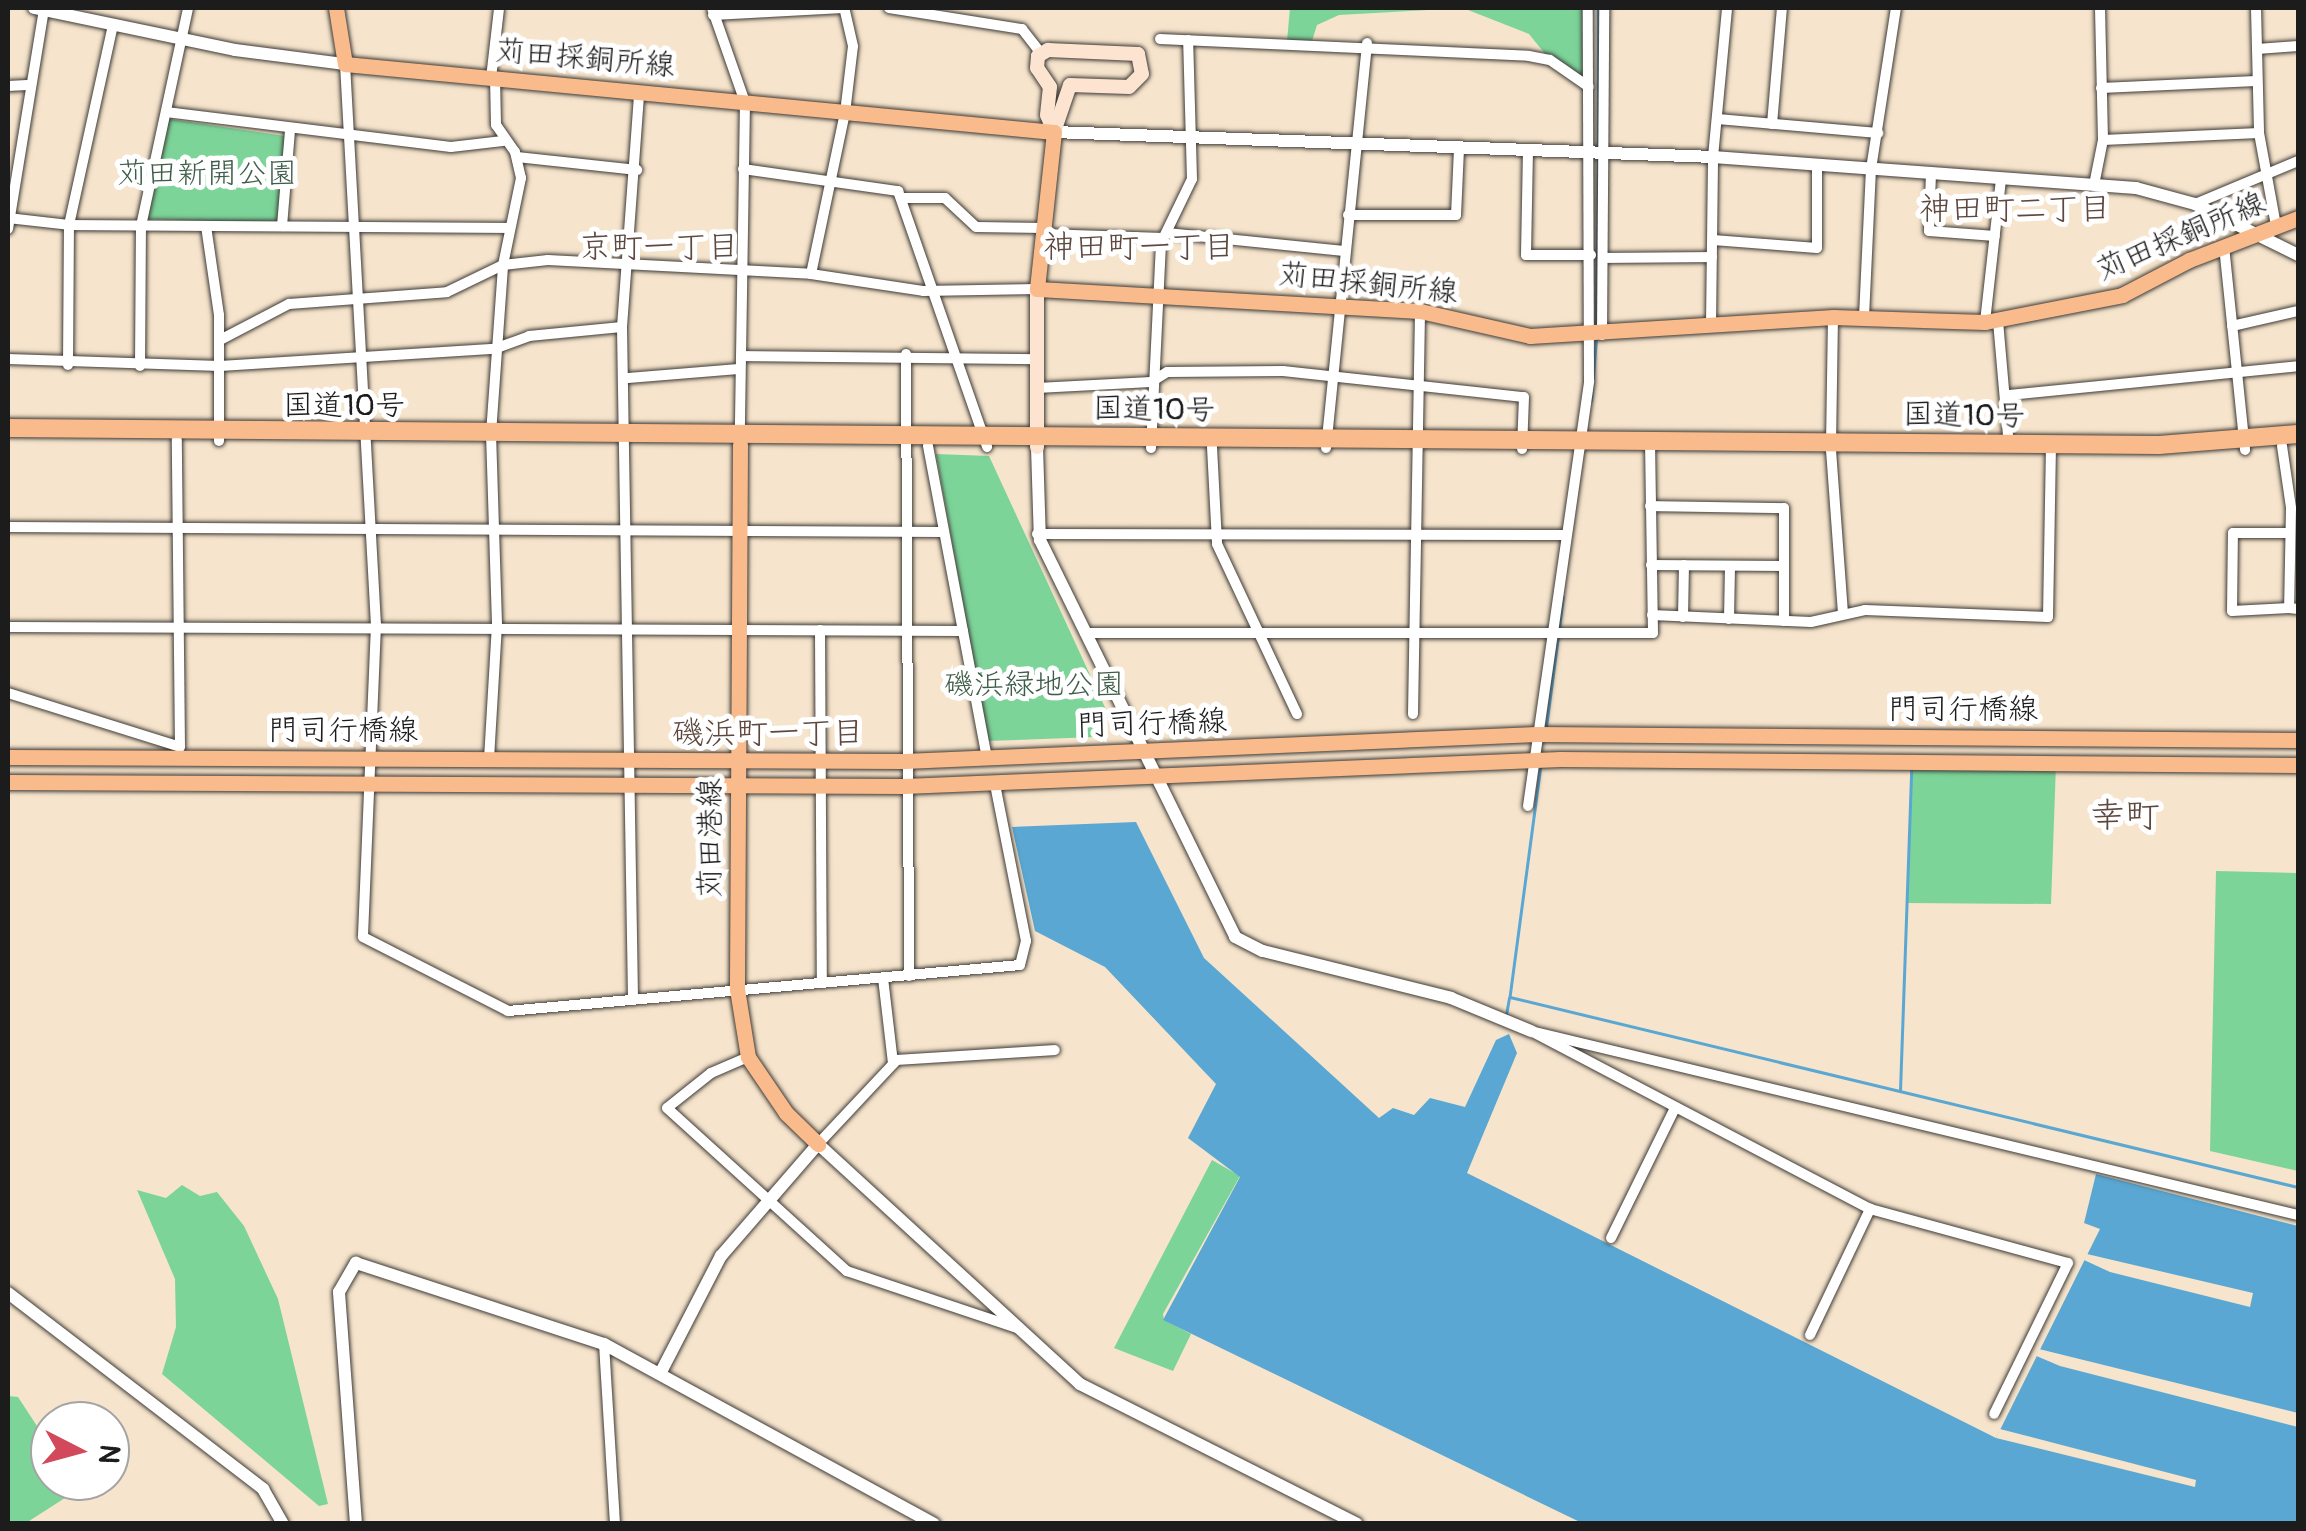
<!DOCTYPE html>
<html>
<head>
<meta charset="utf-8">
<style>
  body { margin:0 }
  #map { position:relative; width:2306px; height:1531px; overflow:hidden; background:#f6e4cc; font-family:Pangolin,"Klee One",sans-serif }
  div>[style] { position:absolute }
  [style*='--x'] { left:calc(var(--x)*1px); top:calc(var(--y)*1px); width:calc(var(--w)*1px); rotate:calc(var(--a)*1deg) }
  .green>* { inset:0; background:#7cd499 }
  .water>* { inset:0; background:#59a7d2 }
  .pier>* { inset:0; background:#f6e4cc }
  .stream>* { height:2.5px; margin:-1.25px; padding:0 1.25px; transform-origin:1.25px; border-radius:1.25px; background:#59a7d2 }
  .roads { filter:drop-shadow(0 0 2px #3d3a36) drop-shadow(0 0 2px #3d3a36) }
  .minor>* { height:10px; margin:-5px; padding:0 5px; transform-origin:5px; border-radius:5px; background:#fff }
  .tertiary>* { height:12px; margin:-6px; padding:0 6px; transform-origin:6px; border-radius:6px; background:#fff }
  .secondary>* { height:14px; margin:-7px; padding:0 7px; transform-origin:7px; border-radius:7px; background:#fde4d1 }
  .primary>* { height:15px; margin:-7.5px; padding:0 7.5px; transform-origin:7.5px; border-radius:7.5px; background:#fabb8c }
  .trunk>* { height:18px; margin:-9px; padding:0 9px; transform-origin:9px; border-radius:9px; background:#fabb8c }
  span { translate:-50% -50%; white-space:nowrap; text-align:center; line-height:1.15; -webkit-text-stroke:10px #fff; paint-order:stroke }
  .street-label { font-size:30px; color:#1c1c1c }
  .park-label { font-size:30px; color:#3e5c48 }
  .neighbourhood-label { font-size:32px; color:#5d473e }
  .quarter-label { font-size:35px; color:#5d473e }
  .frame { position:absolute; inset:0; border:10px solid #1c1c1c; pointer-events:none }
  .north { position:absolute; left:30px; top:1401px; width:100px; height:100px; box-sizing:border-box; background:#fff; border:2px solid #a4a4a4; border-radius:50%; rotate:96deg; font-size:28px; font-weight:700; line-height:40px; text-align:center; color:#1c1c1c }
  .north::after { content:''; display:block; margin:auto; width:35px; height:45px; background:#d1495b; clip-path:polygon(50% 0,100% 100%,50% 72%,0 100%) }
</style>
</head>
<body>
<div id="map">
  <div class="green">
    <i style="clip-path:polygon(1290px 8px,1588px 8px,1589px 87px,1550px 60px,1529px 34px,1463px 8px,1339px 15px,1317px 25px,1312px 41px,1287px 41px)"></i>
    <i style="clip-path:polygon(169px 119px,285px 136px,278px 223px,148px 219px)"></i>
    <i style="clip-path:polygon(936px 454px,989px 456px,1109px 716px,1095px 737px,988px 741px)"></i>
    <i style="clip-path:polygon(1911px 763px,2056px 764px,2051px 904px,1907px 903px)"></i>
    <i style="clip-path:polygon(2216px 871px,2298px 873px,2298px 1171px,2210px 1151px)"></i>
    <i style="clip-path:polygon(1212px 1160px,1240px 1176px,1163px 1314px,1164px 1320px,1191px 1334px,1173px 1371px,1114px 1348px)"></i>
    <i style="clip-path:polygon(182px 1185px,200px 1196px,217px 1192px,244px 1226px,278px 1299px,328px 1504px,319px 1506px,162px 1374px,176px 1327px,175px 1279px,137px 1190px,166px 1198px)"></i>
    <i style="clip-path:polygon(8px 1396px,18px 1397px,50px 1446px,50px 1481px,75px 1483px,68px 1496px,26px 1523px,8px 1523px)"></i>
  </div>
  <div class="water">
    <i style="clip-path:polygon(1136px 822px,1204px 958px,1379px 1118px,1393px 1108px,1414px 1115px,1430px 1098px,1465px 1107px,1496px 1040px,1509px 1034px,1517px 1053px,1467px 1173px,1996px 1438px,2100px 1229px,2084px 1223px,2096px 1174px,2298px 1226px,2298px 1523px,1582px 1523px,1163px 1320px,1240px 1177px,1188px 1138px,1216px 1084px,1105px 967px,1035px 931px,1012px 827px)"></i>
  </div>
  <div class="pier">
    <i style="clip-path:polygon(2087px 1254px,2253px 1293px,2250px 1307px,2110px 1272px,2084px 1260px)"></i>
    <i style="clip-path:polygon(2035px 1348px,2298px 1413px,2298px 1427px,2060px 1366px,2034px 1355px)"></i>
    <i style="clip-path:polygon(2000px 1429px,2196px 1480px,2195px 1487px,1996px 1438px)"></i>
  </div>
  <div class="stream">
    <i style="--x:1598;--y:146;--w:138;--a:-90"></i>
    <i style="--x:1596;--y:326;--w:167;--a:-89.3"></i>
    <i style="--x:1591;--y:401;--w:62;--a:-85.4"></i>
    <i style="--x:1559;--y:628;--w:31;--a:-83"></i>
    <i style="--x:1546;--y:727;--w:92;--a:-82.5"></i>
    <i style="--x:1541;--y:765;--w:234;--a:97.6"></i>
    <i style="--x:1510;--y:997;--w:811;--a:13.56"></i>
    <i style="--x:1506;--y:1015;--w:17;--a:-80"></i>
    <i style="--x:1900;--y:1091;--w:322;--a:-88"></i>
  </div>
  <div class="roads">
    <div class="minor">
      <i style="--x:712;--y:8;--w:100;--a:70.7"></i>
      <i style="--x:745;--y:102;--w:332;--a:90.9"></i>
      <i style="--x:889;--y:8;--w:135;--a:9"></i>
      <i style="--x:1022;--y:29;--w:31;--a:52"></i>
      <i style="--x:2256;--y:8;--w:125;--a:88.6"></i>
      <i style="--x:2259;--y:133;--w:95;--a:79.6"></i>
      <i style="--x:713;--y:15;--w:130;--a:-3.1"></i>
      <i style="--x:1160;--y:39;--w:369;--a:2.6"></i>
      <i style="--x:1529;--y:56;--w:21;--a:11"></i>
      <i style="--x:1550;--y:60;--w:47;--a:34.7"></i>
      <i style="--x:2257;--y:49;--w:41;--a:-4.2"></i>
      <i style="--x:345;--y:64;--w:562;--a:86.84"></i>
      <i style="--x:376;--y:625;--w:312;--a:92.4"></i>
      <i style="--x:363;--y:937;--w:163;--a:27"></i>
      <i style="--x:508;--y:1011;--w:514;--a:-5.13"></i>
      <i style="--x:1020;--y:965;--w:25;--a:-76"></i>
      <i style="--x:1026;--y:941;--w:160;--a:-101.2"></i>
      <i style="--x:491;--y:78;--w:69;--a:-83.4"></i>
      <i style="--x:8;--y:86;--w:19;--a:-3"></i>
      <i style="--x:2101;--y:88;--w:155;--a:-2.6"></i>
      <i style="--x:166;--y:112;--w:287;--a:7"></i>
      <i style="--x:451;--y:147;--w:52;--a:-6.6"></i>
      <i style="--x:1717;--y:119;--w:162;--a:5"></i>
      <i style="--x:1772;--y:124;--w:116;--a:-85.1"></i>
      <i style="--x:2103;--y:140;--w:156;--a:-2.6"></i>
      <i style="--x:1528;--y:150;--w:105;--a:91.1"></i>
      <i style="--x:1526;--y:255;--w:65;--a:0"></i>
      <i style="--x:517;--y:157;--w:121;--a:6.2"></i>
      <i style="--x:743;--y:169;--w:157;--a:8.1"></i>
      <i style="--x:898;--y:191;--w:271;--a:70.8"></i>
      <i style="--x:1931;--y:173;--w:58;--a:92"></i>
      <i style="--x:1929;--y:231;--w:66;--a:4.3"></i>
      <i style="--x:2094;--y:185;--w:46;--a:-78.7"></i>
      <i style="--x:2103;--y:140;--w:132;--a:-91.3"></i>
      <i style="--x:903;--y:198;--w:42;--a:0"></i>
      <i style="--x:945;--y:198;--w:42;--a:43.1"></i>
      <i style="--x:976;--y:227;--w:68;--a:0.8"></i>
      <i style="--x:2195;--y:204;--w:112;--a:-22.7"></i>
      <i style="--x:1348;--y:215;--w:108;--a:0"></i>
      <i style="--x:1456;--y:215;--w:67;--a:-87.4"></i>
      <i style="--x:8;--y:218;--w:61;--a:6.5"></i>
      <i style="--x:69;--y:225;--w:441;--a:0.4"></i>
      <i style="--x:206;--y:226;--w:90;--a:81.7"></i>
      <i style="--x:219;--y:315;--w:126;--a:90"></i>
      <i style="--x:282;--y:226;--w:95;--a:-85.2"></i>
      <i style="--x:8;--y:229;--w:224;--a:-80.7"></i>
      <i style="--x:1167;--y:233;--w:178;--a:5.8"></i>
      <i style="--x:1043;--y:234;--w:120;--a:1.9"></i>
      <i style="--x:1713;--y:240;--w:104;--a:4.4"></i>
      <i style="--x:1817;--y:248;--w:83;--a:-90"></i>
      <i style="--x:2224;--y:246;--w:205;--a:84.1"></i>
      <i style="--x:1604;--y:258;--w:108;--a:-0.5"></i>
      <i style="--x:811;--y:274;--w:165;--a:-78.1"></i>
      <i style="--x:845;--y:113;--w:67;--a:-83.2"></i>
      <i style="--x:853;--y:46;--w:39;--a:-103"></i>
      <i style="--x:1833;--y:317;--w:133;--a:90.9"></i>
      <i style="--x:1831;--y:450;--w:164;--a:85.8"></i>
      <i style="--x:1864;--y:317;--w:148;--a:-87.3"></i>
      <i style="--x:1871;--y:169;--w:163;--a:-81.2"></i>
      <i style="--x:1998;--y:321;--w:125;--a:85"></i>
      <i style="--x:1985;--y:322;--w:144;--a:-83.6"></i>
      <i style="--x:1711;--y:325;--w:168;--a:-89.3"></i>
      <i style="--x:1713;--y:157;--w:150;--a:-84.6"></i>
      <i style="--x:2232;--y:326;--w:68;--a:-12.8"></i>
      <i style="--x:1602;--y:335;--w:327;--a:-89.6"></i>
      <i style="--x:220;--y:340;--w:78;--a:-27.6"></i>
      <i style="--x:289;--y:304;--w:158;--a:-4.3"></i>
      <i style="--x:447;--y:292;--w:62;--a:-25.7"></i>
      <i style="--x:503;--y:265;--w:45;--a:-6.3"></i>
      <i style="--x:548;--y:260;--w:263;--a:3"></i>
      <i style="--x:811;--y:274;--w:113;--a:8.6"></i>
      <i style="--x:923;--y:291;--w:114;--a:-1"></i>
      <i style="--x:906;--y:354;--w:622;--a:89.72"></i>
      <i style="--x:741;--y:356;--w:296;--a:0.6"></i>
      <i style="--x:8;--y:359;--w:212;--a:1.9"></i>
      <i style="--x:220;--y:366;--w:275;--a:-3.6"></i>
      <i style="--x:494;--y:349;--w:37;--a:-20"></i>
      <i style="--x:529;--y:336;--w:93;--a:-5.5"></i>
      <i style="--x:68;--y:365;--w:140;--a:-89.6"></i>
      <i style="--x:69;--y:225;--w:205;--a:-77.6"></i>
      <i style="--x:140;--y:366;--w:140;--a:-89.6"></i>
      <i style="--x:141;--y:226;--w:223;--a:-77.8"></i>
      <i style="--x:627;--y:378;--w:113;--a:-4.6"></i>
      <i style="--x:1037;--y:388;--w:114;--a:-3"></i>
      <i style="--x:1151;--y:382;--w:19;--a:-32"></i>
      <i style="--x:1167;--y:372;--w:116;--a:-0.5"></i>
      <i style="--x:1283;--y:371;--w:242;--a:6.2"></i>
      <i style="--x:1524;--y:397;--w:52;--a:92.2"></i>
      <i style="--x:2009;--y:395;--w:290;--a:-5.7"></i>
      <i style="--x:928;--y:446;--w:318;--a:79.3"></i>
      <i style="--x:2282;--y:446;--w:63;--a:81.7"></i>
      <i style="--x:2291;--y:508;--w:100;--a:91.1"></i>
      <i style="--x:2289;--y:608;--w:9;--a:6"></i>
      <i style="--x:1212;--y:447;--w:97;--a:87"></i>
      <i style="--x:1217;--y:544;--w:188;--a:64.8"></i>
      <i style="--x:1151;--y:448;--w:205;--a:-87.2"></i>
      <i style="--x:1161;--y:243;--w:71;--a:-64.2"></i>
      <i style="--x:1192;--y:179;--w:139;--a:-91.6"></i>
      <i style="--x:1326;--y:448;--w:407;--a:-84.2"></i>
      <i style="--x:1650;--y:506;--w:134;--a:0.9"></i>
      <i style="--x:1784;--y:508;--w:113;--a:90"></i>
      <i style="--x:8;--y:527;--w:936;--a:0.31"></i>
      <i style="--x:1037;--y:534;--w:528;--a:0.11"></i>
      <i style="--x:1651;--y:565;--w:133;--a:0.4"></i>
      <i style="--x:2289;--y:608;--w:57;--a:177"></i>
      <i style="--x:2232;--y:611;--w:78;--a:-89.3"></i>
      <i style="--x:2233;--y:533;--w:57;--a:0"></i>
      <i style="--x:1652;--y:615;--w:159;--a:2.5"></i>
      <i style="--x:1811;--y:622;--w:55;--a:-12.5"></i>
      <i style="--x:1865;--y:610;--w:183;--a:2.2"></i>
      <i style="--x:2048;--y:617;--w:165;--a:-89"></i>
      <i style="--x:1683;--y:617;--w:52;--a:-88.9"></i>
      <i style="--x:1729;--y:619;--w:53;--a:-88.9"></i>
      <i style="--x:8;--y:627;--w:955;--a:0.24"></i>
      <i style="--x:820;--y:630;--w:353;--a:89.7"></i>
      <i style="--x:1085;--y:633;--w:568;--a:0"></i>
      <i style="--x:1653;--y:633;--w:184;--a:-90.9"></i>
      <i style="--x:8;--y:693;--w:180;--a:17.4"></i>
      <i style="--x:180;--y:747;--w:307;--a:-90.6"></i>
      <i style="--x:1413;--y:714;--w:403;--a:-89"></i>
      <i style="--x:489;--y:759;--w:135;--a:-86.6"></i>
      <i style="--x:497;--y:624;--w:190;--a:-91.8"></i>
      <i style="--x:491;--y:434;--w:169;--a:-85.9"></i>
      <i style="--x:503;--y:265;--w:89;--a:-78.3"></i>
      <i style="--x:521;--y:178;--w:27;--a:-103"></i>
      <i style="--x:515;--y:152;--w:33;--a:-125"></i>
      <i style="--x:496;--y:125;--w:47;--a:-91.2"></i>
      <i style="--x:1528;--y:806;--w:429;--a:-81.8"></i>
      <i style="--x:1589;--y:381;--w:373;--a:-90.2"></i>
      <i style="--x:883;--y:978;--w:86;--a:83.3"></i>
      <i style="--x:633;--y:998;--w:671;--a:-90.94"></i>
      <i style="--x:622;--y:327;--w:235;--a:-85.8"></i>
      <i style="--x:1531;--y:1031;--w:789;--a:13.49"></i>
      <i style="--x:1531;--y:1031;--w:383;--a:27.7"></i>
      <i style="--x:1870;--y:1209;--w:205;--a:15.3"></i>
      <i style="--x:2068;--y:1263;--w:168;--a:116.1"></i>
      <i style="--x:748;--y:1057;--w:40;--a:156.6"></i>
      <i style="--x:711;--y:1073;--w:56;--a:141.5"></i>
      <i style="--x:667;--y:1108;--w:243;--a:42.2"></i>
      <i style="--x:847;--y:1271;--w:179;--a:18.5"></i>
      <i style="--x:818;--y:1144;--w:115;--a:-46.8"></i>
      <i style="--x:897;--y:1060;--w:158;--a:-3.6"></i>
      <i style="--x:1611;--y:1238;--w:143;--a:-63.8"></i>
      <i style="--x:1810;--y:1335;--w:140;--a:-64.5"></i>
      <i style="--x:604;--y:1344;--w:180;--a:86.5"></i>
    </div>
    <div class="tertiary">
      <i style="--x:34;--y:8;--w:205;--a:11.8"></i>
      <i style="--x:235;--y:50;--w:111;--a:7.3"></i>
      <i style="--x:1054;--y:132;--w:659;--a:2.17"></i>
      <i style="--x:1713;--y:157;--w:424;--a:4.2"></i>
      <i style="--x:2136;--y:188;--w:61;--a:15.2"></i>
      <i style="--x:2195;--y:204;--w:115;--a:26.3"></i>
      <i style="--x:1037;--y:447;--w:93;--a:88.2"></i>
      <i style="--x:1040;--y:540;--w:442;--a:63.8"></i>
      <i style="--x:1235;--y:937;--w:31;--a:27"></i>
      <i style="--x:1263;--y:951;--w:194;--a:14"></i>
      <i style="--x:1451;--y:998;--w:87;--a:22.4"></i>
      <i style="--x:8;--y:1293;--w:322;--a:37.5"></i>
      <i style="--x:263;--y:1489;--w:40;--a:60.3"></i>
      <i style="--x:661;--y:1372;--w:131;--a:-62.7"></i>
      <i style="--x:721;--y:1256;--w:148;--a:-49.1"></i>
      <i style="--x:818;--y:1144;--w:355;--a:42.5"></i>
      <i style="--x:1080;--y:1384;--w:310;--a:26.8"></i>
      <i style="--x:356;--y:1524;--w:233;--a:-94.2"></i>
      <i style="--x:339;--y:1292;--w:34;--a:-60"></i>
      <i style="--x:356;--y:1263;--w:261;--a:18.1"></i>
      <i style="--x:604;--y:1344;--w:376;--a:28.6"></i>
    </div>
    <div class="secondary">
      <i style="--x:1048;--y:50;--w:90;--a:2.5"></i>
      <i style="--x:1138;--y:54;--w:20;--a:79"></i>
      <i style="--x:1142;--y:74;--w:18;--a:135"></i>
      <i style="--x:1129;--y:87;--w:59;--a:-178.1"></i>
      <i style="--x:1070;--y:85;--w:50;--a:108.8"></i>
      <i style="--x:1054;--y:132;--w:18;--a:-112"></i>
      <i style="--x:1047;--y:115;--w:28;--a:-84"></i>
      <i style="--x:1050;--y:87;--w:23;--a:-124"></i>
      <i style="--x:1037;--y:68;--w:12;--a:-85"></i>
      <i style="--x:1038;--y:56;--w:12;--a:-31"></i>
      <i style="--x:1037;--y:447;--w:158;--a:-90"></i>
    </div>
    <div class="primary">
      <i style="--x:336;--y:8;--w:57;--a:80.9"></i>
      <i style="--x:345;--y:64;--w:712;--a:5.48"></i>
      <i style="--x:1054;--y:132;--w:158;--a:96.2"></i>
      <i style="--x:1037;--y:289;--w:384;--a:3.3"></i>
      <i style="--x:1420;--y:311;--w:113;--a:12.8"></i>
      <i style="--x:1530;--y:336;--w:304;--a:-3.6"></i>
      <i style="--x:1833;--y:317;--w:152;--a:1.9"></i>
      <i style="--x:1985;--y:322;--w:140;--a:-11.1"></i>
      <i style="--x:2122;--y:295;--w:76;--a:-27.6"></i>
      <i style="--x:2189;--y:260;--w:117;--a:-21.1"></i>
      <i style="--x:740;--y:445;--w:544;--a:90.32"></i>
      <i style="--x:737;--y:989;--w:69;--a:80.8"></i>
      <i style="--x:748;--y:1057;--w:68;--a:55.8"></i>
      <i style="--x:786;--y:1113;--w:45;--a:44.1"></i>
      <i style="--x:8;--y:757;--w:896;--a:0.26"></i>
      <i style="--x:904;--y:761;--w:633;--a:-2.45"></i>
      <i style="--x:1536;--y:734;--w:762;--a:0.45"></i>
      <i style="--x:8;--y:782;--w:896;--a:0.26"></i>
      <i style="--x:904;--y:786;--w:657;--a:-2.36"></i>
      <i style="--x:1560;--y:759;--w:738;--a:0.47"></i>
    </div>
    <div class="trunk">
      <i style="--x:8;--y:428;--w:2151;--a:0.45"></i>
      <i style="--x:2159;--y:445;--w:139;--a:-4.5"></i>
    </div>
  </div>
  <div class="street-label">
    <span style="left:585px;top:59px;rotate:5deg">苅田採銅所線</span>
    <span style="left:2181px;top:237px;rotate:-23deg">苅田採銅所線</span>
    <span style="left:1368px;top:284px;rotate:6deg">苅田採銅所線</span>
    <span style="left:344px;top:406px">国道10号</span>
    <span style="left:1154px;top:410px;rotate:1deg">国道10号</span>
    <span style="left:1964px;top:416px;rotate:1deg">国道10号</span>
    <span style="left:1963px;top:710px">門司行橋線</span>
    <span style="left:1152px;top:724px;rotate:-2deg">門司行橋線</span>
    <span style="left:343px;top:731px">門司行橋線</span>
    <span style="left:711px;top:838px;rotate:-90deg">苅田港線</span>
  </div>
  <div class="park-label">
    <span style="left:207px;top:174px">苅田新開公園</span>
    <span style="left:1034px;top:685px">磯浜緑地公園</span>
  </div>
  <div class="neighbourhood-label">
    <span style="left:2015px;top:209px">神田町二丁目</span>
    <span style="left:659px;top:247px">京町一丁目</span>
    <span style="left:1139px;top:247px">神田町一丁目</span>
    <span style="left:768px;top:733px">磯浜町一丁目</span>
  </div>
  <div class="quarter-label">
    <span style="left:2125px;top:816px">幸町</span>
  </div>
  <div class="frame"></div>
  <div class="north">N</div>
</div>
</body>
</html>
